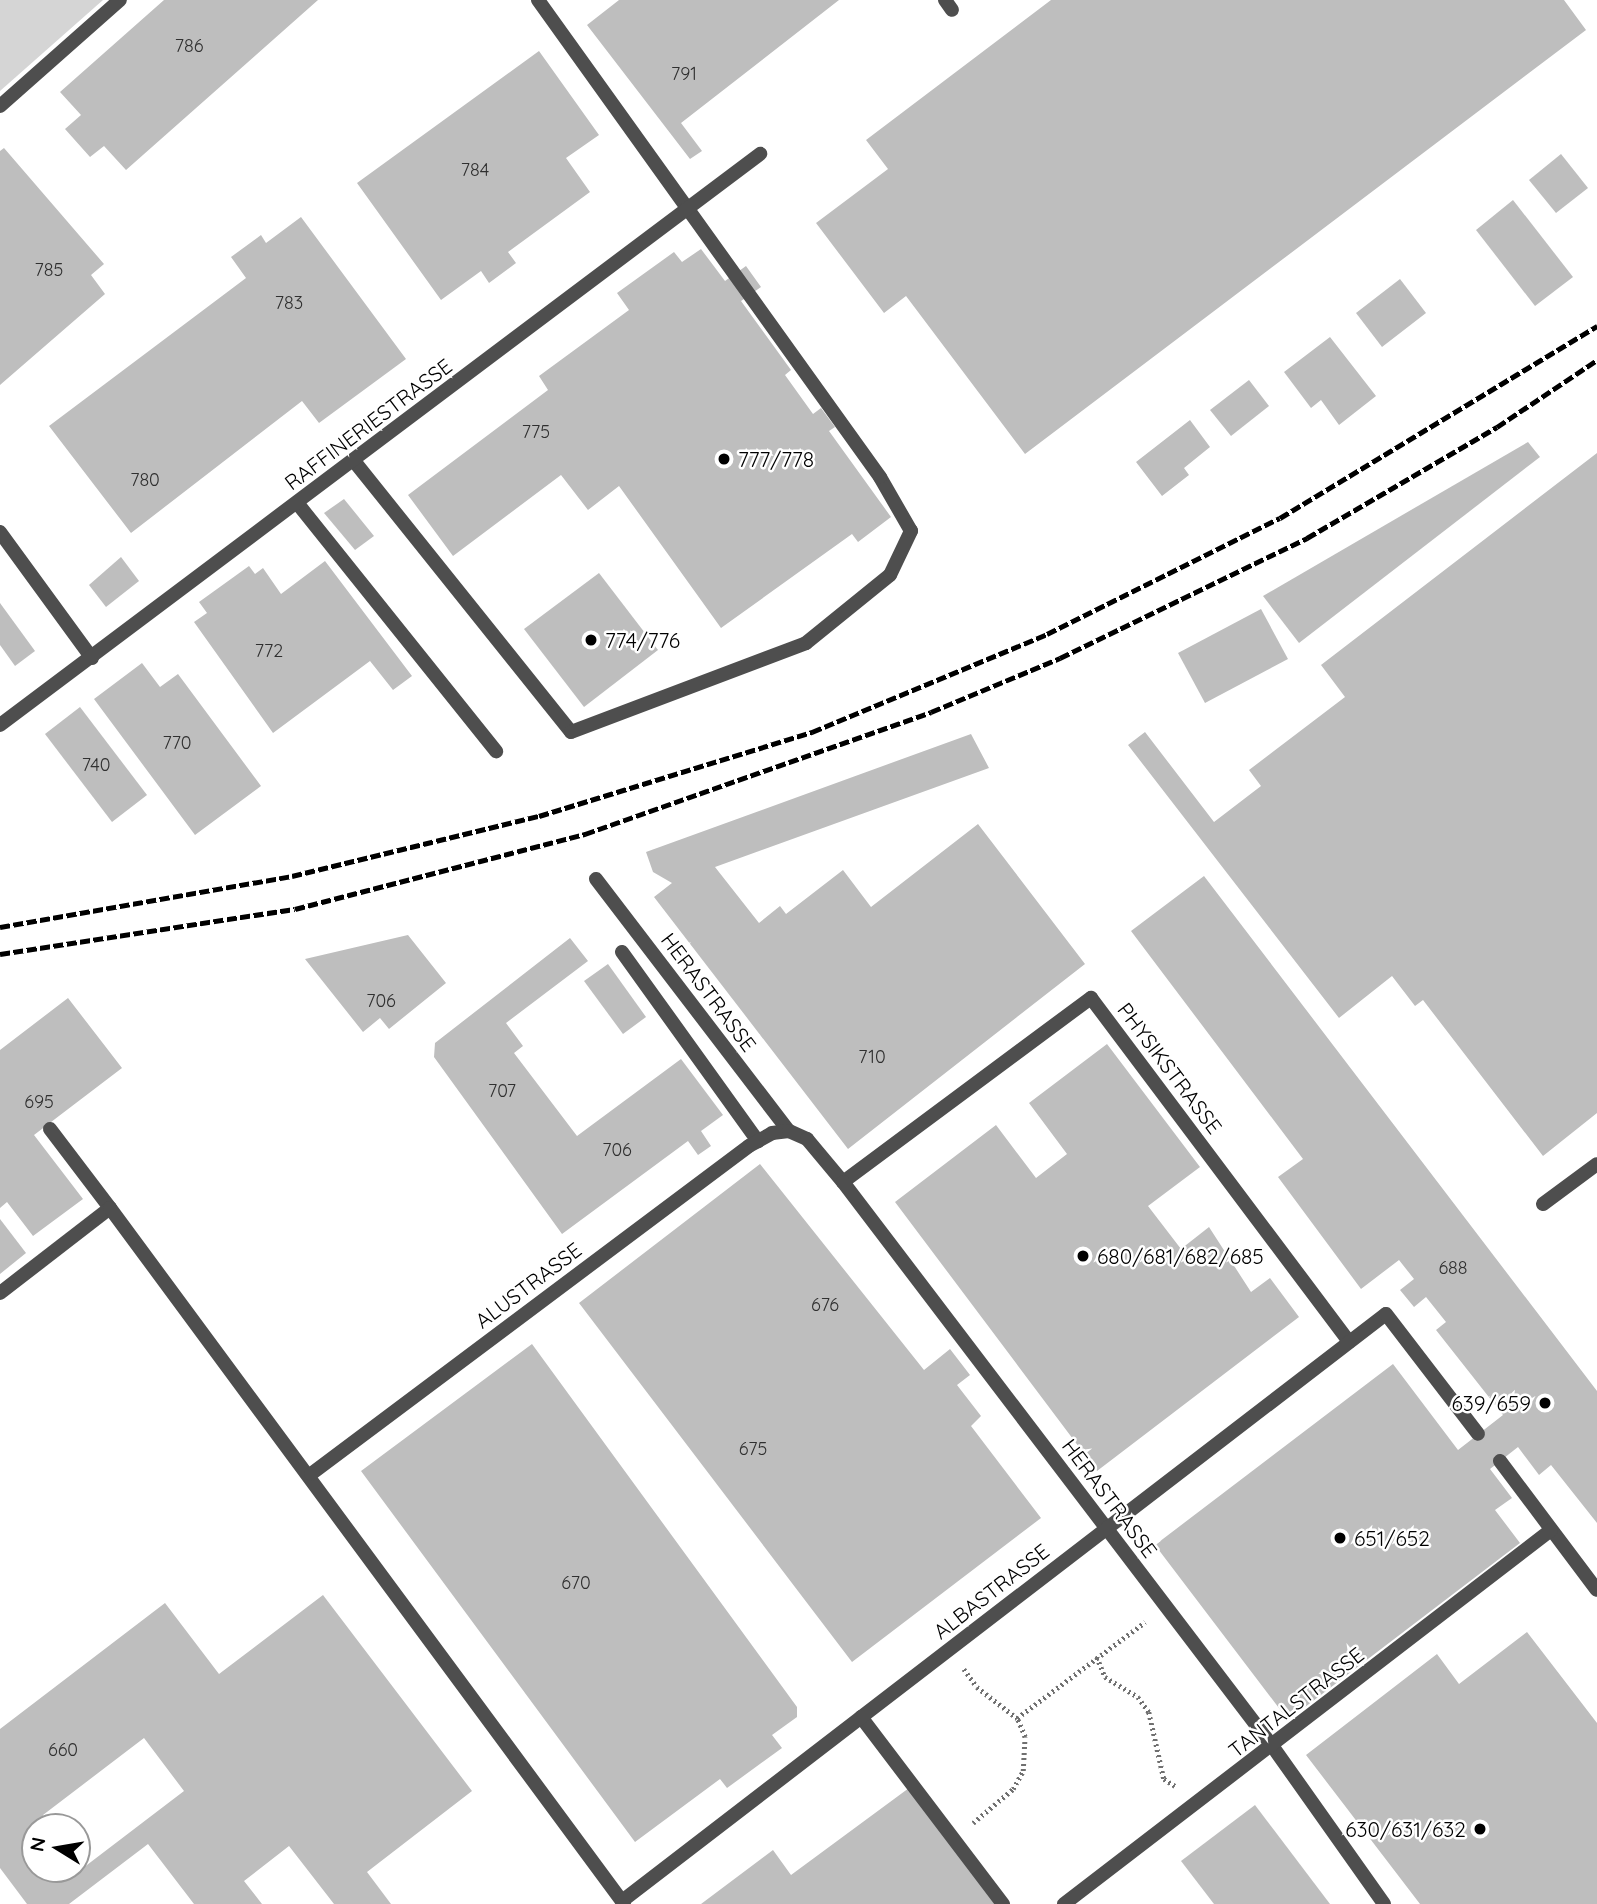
<!DOCTYPE html>
<html>
<head>
<meta charset="utf-8">
<style>
  body { margin:0 }
  #map { position:relative; width:1597px; height:1904px; overflow:hidden; background:#fff; font-family:Quicksand,sans-serif }
  div>[style] { position:absolute }
  [style*='--x'] { left:calc(var(--x)*1px); top:calc(var(--y)*1px); width:calc(var(--w)*1px); rotate:calc(var(--a)*1deg) }
  .green>* { inset:0; background:#d5d5d5 }
  .building>* { inset:0; background:#bebebe }
  .path>* { height:4.5px; margin-top:-2.25px; transform-origin:0; background:repeating-linear-gradient(90deg,#707070 0 2px,transparent 0 5.5px) }
  .lane>* { height:14px; margin:-7px; padding:0 7px; transform-origin:7px; border-radius:7px; background:#4e4e4e }
  .rail>* { height:5px; margin-top:-2.5px; transform-origin:0; background:repeating-linear-gradient(90deg,#000 0 10px,transparent 0 13.5px) }
  .dots>* { width:19px; height:19px; translate:-50% -50%; box-sizing:border-box; border:4px solid #fff; border-radius:50% }
  span { translate:-50% -50%; white-space:nowrap; text-align:center; line-height:1.15; -webkit-text-stroke:5px #fff; paint-order:stroke }
  .number-label { font-size:18px; color:#303030 }
  .number-label span { -webkit-text-stroke-width:0 }
  .street-label { font-size:21px; color:#000 }
  .poi-label { font-size:21px; color:#000 }
  .left { translate:0 -50%; text-align:left }
  .right { translate:-100% -50%; text-align:right }
  .north { position:absolute; left:21px; top:1813px; width:70px; height:70px; box-sizing:border-box; background:#fff; border:2px solid #999; border-radius:50%; rotate:281deg; font-size:19px; font-weight:700; line-height:28px; text-align:center; color:#000 }
  .north::after { content:''; display:block; margin:auto; width:24px; height:32px; background:#000; clip-path:polygon(50% 0,100% 100%,50% 72%,0 100%) }
</style>
</head>
<body>
<div id="map">
  <div class="green">
    <i style="clip-path:polygon(0 0,103px 0,0 91px)"></i>
  </div>
  <div class="building">
    <i style="clip-path:polygon(164px 0,318px 0,126px 170px,104px 146px,90px 157px,65px 129px,81px 115px,60px 92px)"></i>
    <i style="clip-path:polygon(619px 0,839px 0,681px 123px,702px 151px,690px 159px,587px 25px)"></i>
    <i style="clip-path:polygon(1051px 0,1564px 0,1586px 30px,1025px 454px,906px 296px,884px 313px,816px 223px,888px 169px,866px 140px)"></i>
    <i style="clip-path:polygon(539px 51px,599px 135px,566px 158px,590px 192px,508px 252px,516px 263px,489px 283px,481px 271px,441px 300px,357px 183px)"></i>
    <i style="clip-path:polygon(4px 148px,104px 264px,91px 275px,105px 294px,0 385px,0 151px)"></i>
    <i style="clip-path:polygon(1561px 154px,1588px 188px,1556px 213px,1529px 180px)"></i>
    <i style="clip-path:polygon(1513px 200px,1573px 277px,1535px 306px,1476px 230px)"></i>
    <i style="clip-path:polygon(301px 217px,406px 359px,319px 423px,302px 401px,131px 533px,49px 426px,246px 278px,231px 257px,261px 235px,266px 243px)"></i>
    <i style="clip-path:polygon(701px 249px,725px 281px,746px 266px,761px 287px,741px 301px,791px 370px,785px 375px,813px 414px,821px 408px,835px 427px,829px 431px,891px 517px,858px 542px,852px 534px,721px 628px,619px 486px,588px 510px,561px 475px,453px 556px,408px 495px,548px 390px,539px 376px,629px 310px,617px 293px,674px 252px,682px 262px)"></i>
    <i style="clip-path:polygon(1400px 279px,1426px 313px,1382px 347px,1356px 313px)"></i>
    <i style="clip-path:polygon(1330px 337px,1376px 396px,1339px 425px,1321px 400px,1311px 408px,1284px 372px)"></i>
    <i style="clip-path:polygon(1249px 380px,1269px 406px,1231px 436px,1210px 410px)"></i>
    <i style="clip-path:polygon(1190px 420px,1210px 447px,1184px 468px,1189px 475px,1162px 496px,1136px 462px)"></i>
    <i style="clip-path:polygon(1528px 442px,1540px 457px,1299px 643px,1263px 596px)"></i>
    <i style="clip-path:polygon(1597px 453px,1597px 1113px,1543px 1156px,1423px 1000px,1415px 1006px,1392px 976px,1339px 1018px,1128px 745px,1145px 732px,1214px 822px,1261px 786px,1249px 770px,1345px 697px,1321px 665px)"></i>
    <i style="clip-path:polygon(344px 499px,374px 536px,355px 550px,324px 513px)"></i>
    <i style="clip-path:polygon(121px 557px,139px 581px,106px 607px,89px 585px)"></i>
    <i style="clip-path:polygon(325px 561px,412px 676px,393px 690px,370px 661px,273px 733px,194px 622px,207px 613px,199px 602px,249px 566px,255px 574px,263px 568px,281px 594px)"></i>
    <i style="clip-path:polygon(599px 573px,658px 650px,584px 707px,524px 629px)"></i>
    <i style="clip-path:polygon(0 603px,35px 651px,15px 666px,0 645px)"></i>
    <i style="clip-path:polygon(1261px 609px,1288px 659px,1205px 703px,1178px 653px)"></i>
    <i style="clip-path:polygon(142px 663px,160px 687px,178px 674px,261px 786px,195px 835px,94px 699px)"></i>
    <i style="clip-path:polygon(80px 707px,147px 795px,112px 822px,45px 734px)"></i>
    <i style="clip-path:polygon(971px 734px,989px 768px,715px 867px,759px 923px,780px 906px,786px 914px,843px 870px,871px 907px,978px 824px,1085px 964px,848px 1149px,654px 897px,672px 883px,653px 872px,646px 852px)"></i>
    <i style="clip-path:polygon(1204px 876px,1597px 1391px,1597px 1523px,1551px 1465px,1539px 1475px,1518px 1447px,1490px 1469px,1512px 1498px,1495px 1510px,1520px 1543px,1288px 1720px,1155px 1545px,1393px 1364px,1458px 1450px,1503px 1415px,1436px 1330px,1446px 1322px,1426px 1297px,1414px 1307px,1400px 1290px,1414px 1279px,1399px 1260px,1361px 1289px,1278px 1177px,1303px 1159px,1131px 931px)"></i>
    <i style="clip-path:polygon(408px 935px,446px 983px,389px 1029px,380px 1018px,363px 1032px,305px 959px)"></i>
    <i style="clip-path:polygon(570px 938px,588px 961px,506px 1023px,523px 1046px,514px 1053px,577px 1136px,681px 1059px,723px 1115px,701px 1131px,711px 1146px,698px 1155px,688px 1141px,562px 1234px,434px 1057px,435px 1043px)"></i>
    <i style="clip-path:polygon(608px 964px,646px 1017px,623px 1034px,584px 981px)"></i>
    <i style="clip-path:polygon(68px 998px,122px 1068px,34px 1135px,83px 1199px,33px 1236px,7px 1202px,0 1208px,0 1050px)"></i>
    <i style="clip-path:polygon(1107px 1044px,1200px 1167px,1148px 1206px,1181px 1249px,1209px 1227px,1251px 1292px,1270px 1278px,1299px 1317px,1097px 1471px,895px 1202px,996px 1125px,1036px 1178px,1067px 1154px,1029px 1103px)"></i>
    <i style="clip-path:polygon(760px 1164px,924px 1370px,950px 1349px,970px 1375px,957px 1385px,981px 1416px,971px 1426px,1041px 1518px,852px 1662px,579px 1303px)"></i>
    <i style="clip-path:polygon(0 1219px,26px 1253px,0 1274px)"></i>
    <i style="clip-path:polygon(532px 1344px,797px 1707px,797px 1717px,772px 1735px,782px 1748px,727px 1788px,720px 1779px,635px 1842px,361px 1471px)"></i>
    <i style="clip-path:polygon(evenodd,323px 1595px,472px 1791px,367px 1872px,391px 1904px,334px 1904px,289px 1846px,244px 1881px,262px 1904px,194px 1904px,148px 1844px,69px 1904px,27px 1904px,0 1868px,0 1729px,165px 1603px,219px 1674px,323px 1595px,144px 1738px,184px 1791px,83px 1868px,77px 1860px,77px 1869px,35px 1869px,35px 1827px,52px 1827px,43px 1815px,144px 1738px)"></i>
    <i style="clip-path:polygon(1527px 1632px,1597px 1723px,1597px 1904px,1420px 1904px,1306px 1755px,1437px 1654px,1459px 1684px)"></i>
    <i style="clip-path:polygon(909px 1788px,995px 1904px,701px 1904px,773px 1850px,791px 1875px)"></i>
    <i style="clip-path:polygon(1255px 1805px,1330px 1904px,1214px 1904px,1181px 1861px)"></i>
  </div>
  <div class="path">
    <i style="--x:1097;--y:1657;--w:22;--a:68"></i>
    <i style="--x:1105;--y:1677;--w:39;--a:31"></i>
    <i style="--x:1138;--y:1697;--w:19;--a:54"></i>
    <i style="--x:1149;--y:1712;--w:69;--a:77.4"></i>
    <i style="--x:1164;--y:1779;--w:13;--a:32"></i>
    <i style="--x:964;--y:1669;--w:22;--a:54"></i>
    <i style="--x:977;--y:1687;--w:51;--a:37.8"></i>
    <i style="--x:973;--y:1823;--w:52;--a:-40.4"></i>
    <i style="--x:1013;--y:1789;--w:21;--a:-61"></i>
    <i style="--x:1023;--y:1771;--w:34;--a:-87"></i>
    <i style="--x:1025;--y:1737;--w:21;--a:-113"></i>
    <i style="--x:1017;--y:1718;--w:160;--a:-36.9"></i>
  </div>
  <div class="lane">
    <i style="--x:945;--y:0;--w:12;--a:55"></i>
    <i style="--x:0;--y:106;--w:160;--a:-41.5"></i>
    <i style="--x:354;--y:461;--w:347;--a:51.3"></i>
    <i style="--x:571;--y:732;--w:251;--a:-20.7"></i>
    <i style="--x:806;--y:643;--w:108;--a:-39"></i>
    <i style="--x:890;--y:575;--w:49;--a:-64.5"></i>
    <i style="--x:911;--y:531;--w:62;--a:-119.9"></i>
    <i style="--x:880;--y:477;--w:587;--a:-125.64"></i>
    <i style="--x:298;--y:504;--w:317;--a:51.3"></i>
    <i style="--x:0;--y:532;--w:156;--a:53.9"></i>
    <i style="--x:0;--y:725;--w:951;--a:-36.92"></i>
    <i style="--x:596;--y:879;--w:317;--a:52.6"></i>
    <i style="--x:622;--y:952;--w:233;--a:54.3"></i>
    <i style="--x:50;--y:1129;--w:99;--a:52.8"></i>
    <i style="--x:843;--y:1182;--w:309;--a:-36.6"></i>
    <i style="--x:1091;--y:998;--w:430;--a:53.1"></i>
    <i style="--x:1543;--y:1204;--w:67;--a:-36.5"></i>
    <i style="--x:0;--y:1293;--w:139;--a:-37.7"></i>
    <i style="--x:110;--y:1208;--w:865;--a:53.55"></i>
    <i style="--x:1500;--y:1461;--w:161;--a:53.1"></i>
    <i style="--x:311;--y:1474;--w:547;--a:-36.83"></i>
    <i style="--x:749;--y:1146;--w:26;--a:-29"></i>
    <i style="--x:772;--y:1133;--w:17;--a:-7"></i>
    <i style="--x:789;--y:1131;--w:20;--a:24"></i>
    <i style="--x:807;--y:1139;--w:56;--a:50.1"></i>
    <i style="--x:843;--y:1182;--w:710;--a:52.73"></i>
    <i style="--x:1273;--y:1747;--w:192;--a:54.7"></i>
    <i style="--x:861;--y:1717;--w:235;--a:52.8"></i>
    <i style="--x:622;--y:1901;--w:963;--a:-37.54"></i>
    <i style="--x:1386;--y:1314;--w:151;--a:52.5"></i>
    <i style="--x:1064;--y:1904;--w:614;--a:-37.52"></i>
  </div>
  <div class="rail">
    <i style="--x:0;--y:927;--w:296;--a:-9.9"></i>
    <i style="--x:292;--y:876;--w:254;--a:-13.7"></i>
    <i style="--x:539;--y:816;--w:286;--a:-17.1"></i>
    <i style="--x:812;--y:732;--w:255;--a:-22.6"></i>
    <i style="--x:1047;--y:634;--w:260;--a:-26.5"></i>
    <i style="--x:1280;--y:518;--w:371;--a:-31.2"></i>
    <i style="--x:0;--y:954;--w:298;--a:-8.7"></i>
    <i style="--x:295;--y:909;--w:300;--a:-14.5"></i>
    <i style="--x:585;--y:834;--w:367;--a:-19.4"></i>
    <i style="--x:931;--y:712;--w:140;--a:-22.7"></i>
    <i style="--x:1060;--y:658;--w:275;--a:-25.9"></i>
    <i style="--x:1307;--y:538;--w:220;--a:-30.3"></i>
    <i style="--x:1497;--y:427;--w:120;--a:-33.8"></i>
  </div>
  <div class="dots">
    <i style="left:724px;top:459px;background:#000"></i>
    <i style="left:591px;top:640px;background:#000"></i>
    <i style="left:1083px;top:1256px;background:#000"></i>
    <i style="left:1545px;top:1403px;background:#000"></i>
    <i style="left:1340px;top:1538px;background:#000"></i>
    <i style="left:1480px;top:1829px;background:#000"></i>
  </div>
  <div class="number-label">
    <span style="left:189px;top:46px">786</span>
    <span style="left:684px;top:74px">791</span>
    <span style="left:475px;top:170px">784</span>
    <span style="left:49px;top:270px">785</span>
    <span style="left:289px;top:303px">783</span>
    <span style="left:536px;top:432px">775</span>
    <span style="left:145px;top:480px">780</span>
    <span style="left:269px;top:651px">772</span>
    <span style="left:177px;top:743px">770</span>
    <span style="left:96px;top:765px">740</span>
    <span style="left:381px;top:1001px">706</span>
    <span style="left:872px;top:1057px">710</span>
    <span style="left:502px;top:1091px">707</span>
    <span style="left:39px;top:1102px">695</span>
    <span style="left:617px;top:1150px">706</span>
    <span style="left:1453px;top:1268px">688</span>
    <span style="left:825px;top:1305px">676</span>
    <span style="left:753px;top:1449px">675</span>
    <span style="left:576px;top:1583px">670</span>
    <span style="left:63px;top:1750px">660</span>
  </div>
  <div class="street-label">
    <span style="left:368px;top:424px;rotate:-37deg">RAFFINERIESTRASSE</span>
    <span style="left:709px;top:992px;rotate:53deg">HERASTRASSE</span>
    <span style="left:1170px;top:1068px;rotate:53deg">PHYSIKSTRASSE</span>
    <span style="left:528px;top:1285px;rotate:-37deg">ALUSTRASSE</span>
    <span style="left:1110px;top:1498px;rotate:53deg">HERASTRASSE</span>
    <span style="left:991px;top:1591px;rotate:-38deg">ALBASTRASSE</span>
    <span style="left:1296px;top:1702px;rotate:-38deg">TANTALSTRASSE</span>
  </div>
  <div class="poi-label">
    <span class="left" style="left:738px;top:459px">777/778</span>
    <span class="left" style="left:605px;top:640px">774/776</span>
    <span class="left" style="left:1097px;top:1256px">680/681/682/685</span>
    <span class="right" style="left:1531px;top:1403px">639/659</span>
    <span class="left" style="left:1354px;top:1538px">651/652</span>
    <span class="right" style="left:1466px;top:1829px">630/631/632</span>
  </div>
  <div class="north">N</div>
</div>
</body>
</html>
